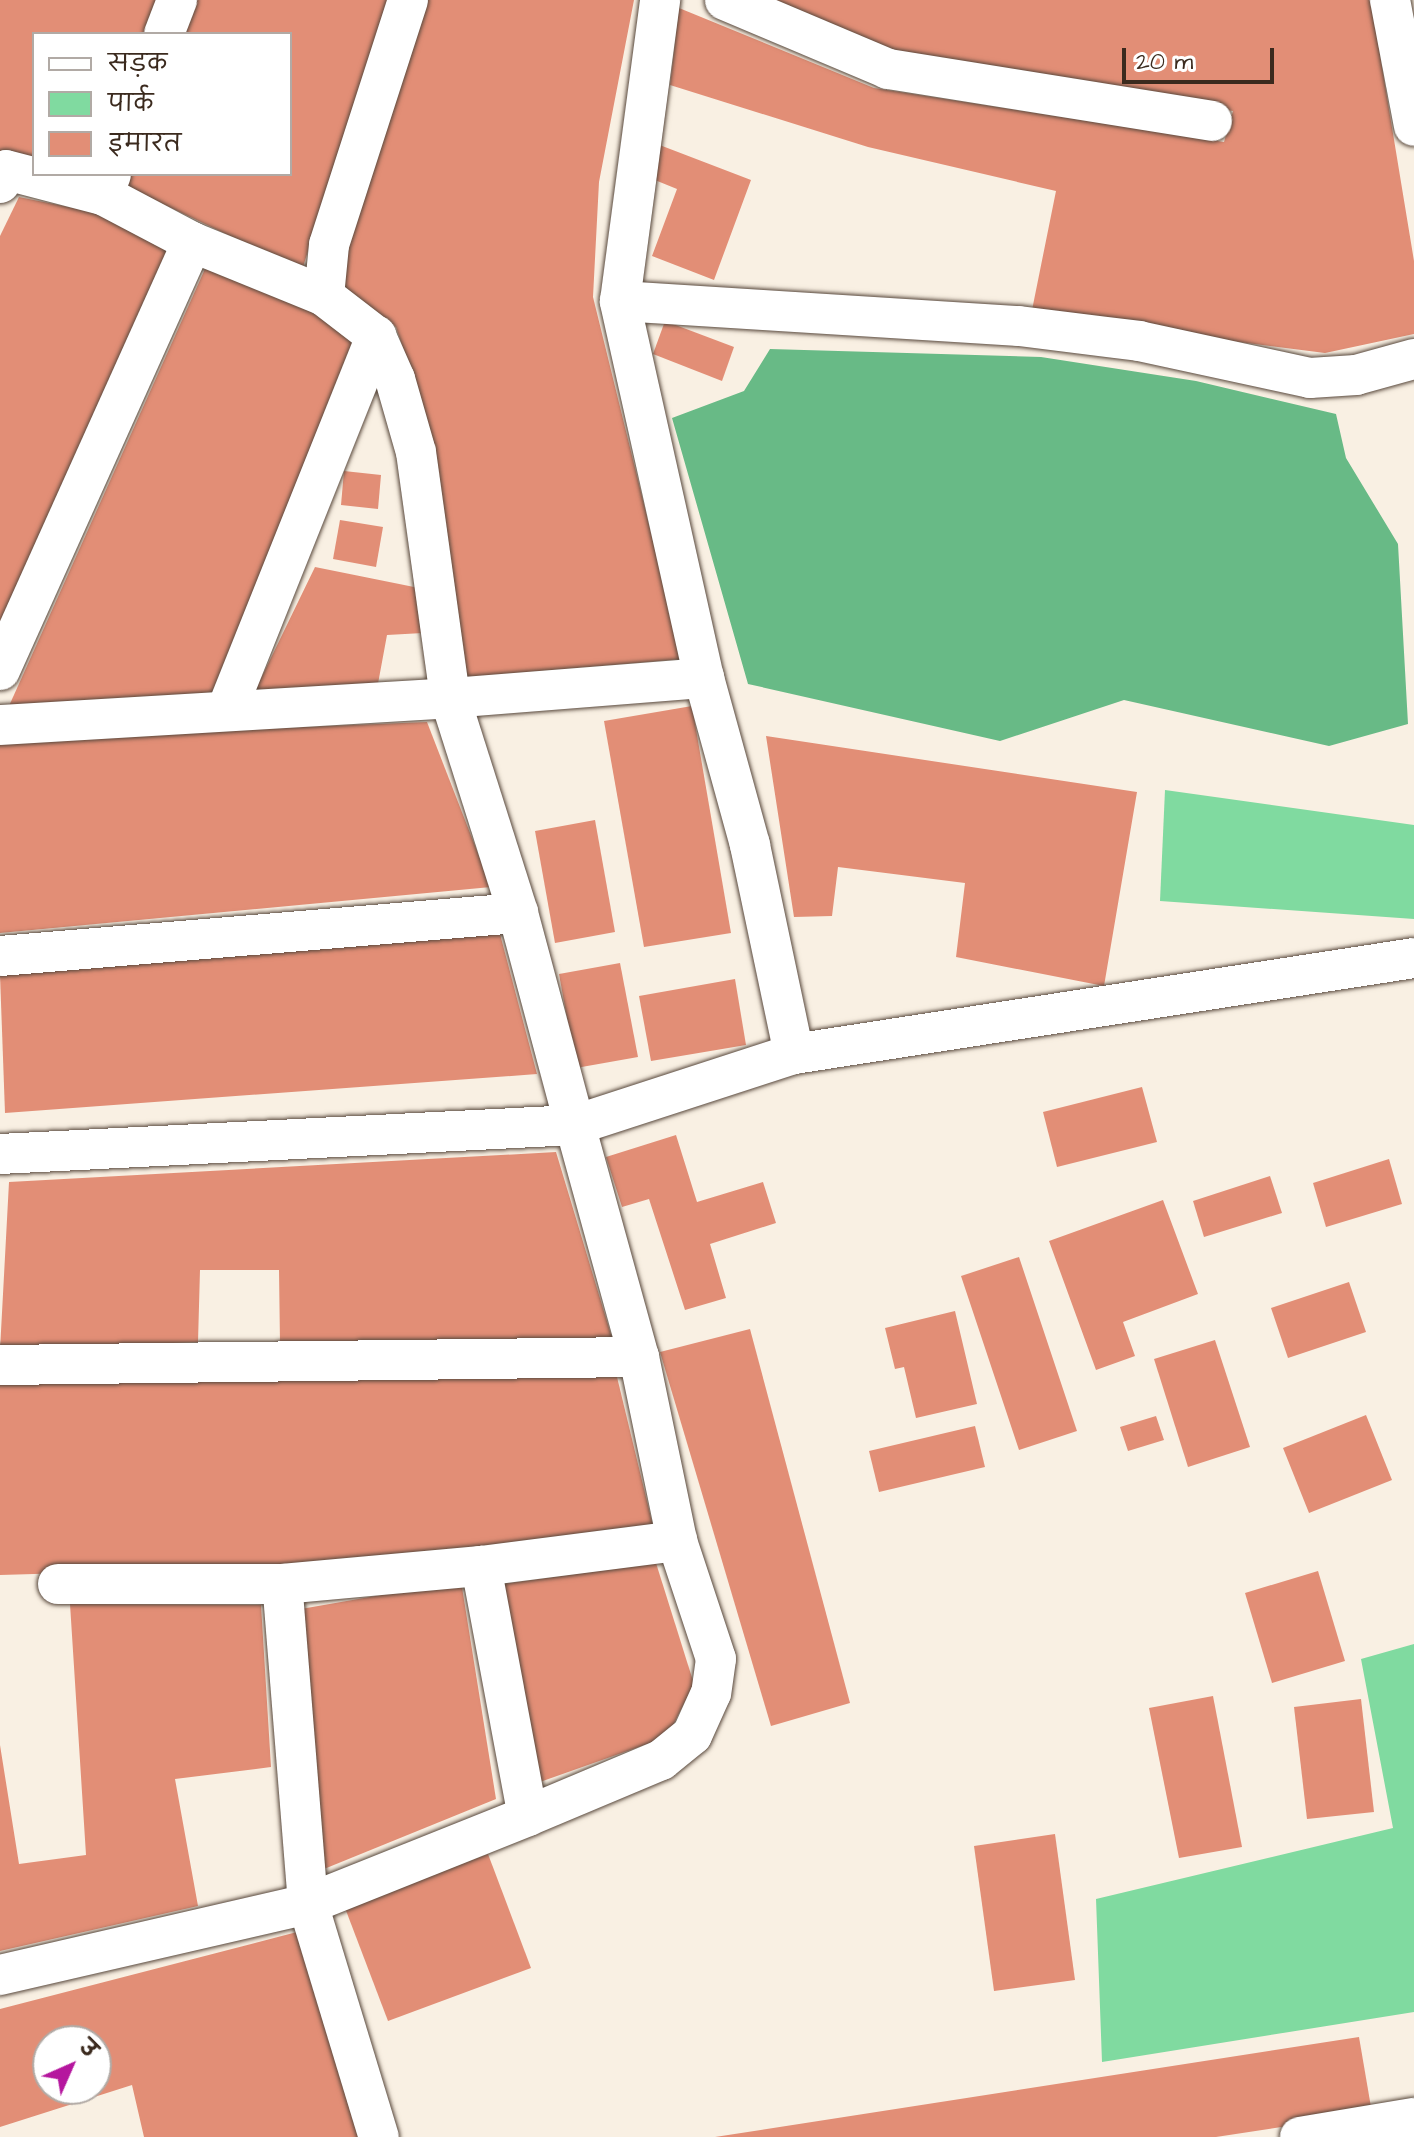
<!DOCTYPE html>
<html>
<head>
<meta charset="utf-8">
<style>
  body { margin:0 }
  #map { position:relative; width:1414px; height:2137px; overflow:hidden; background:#f9f0e3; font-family:"Architects Daughter","Playpen Sans Deva",sans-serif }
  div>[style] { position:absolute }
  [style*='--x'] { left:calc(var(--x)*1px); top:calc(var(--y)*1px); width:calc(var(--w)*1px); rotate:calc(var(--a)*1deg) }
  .green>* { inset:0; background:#80daa0 }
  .forest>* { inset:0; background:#68ba86 }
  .building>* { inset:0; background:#e28e76 }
  .roads { filter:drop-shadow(0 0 2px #58483c) drop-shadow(0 0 2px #58483c) }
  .street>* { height:40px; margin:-20px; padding:0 20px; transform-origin:20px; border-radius:20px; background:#fff }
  span { translate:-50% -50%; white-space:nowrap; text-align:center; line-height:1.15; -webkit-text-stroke:8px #fff; paint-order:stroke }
  .legend { position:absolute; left:32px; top:32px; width:260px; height:144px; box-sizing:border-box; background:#fff; border:2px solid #b1aaa5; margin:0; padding:10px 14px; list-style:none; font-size:24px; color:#3b2a1e }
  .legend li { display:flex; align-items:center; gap:16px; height:40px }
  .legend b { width:40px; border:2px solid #b1aaa5 }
  .north { position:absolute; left:32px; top:2025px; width:80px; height:80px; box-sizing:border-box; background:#fff; border:2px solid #b1aaa5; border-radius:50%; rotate:45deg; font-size:22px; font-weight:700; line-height:32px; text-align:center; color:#3b2a1e }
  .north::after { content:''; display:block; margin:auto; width:28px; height:36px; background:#b5179e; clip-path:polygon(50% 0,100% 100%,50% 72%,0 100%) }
  .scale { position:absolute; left:1122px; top:48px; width:152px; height:36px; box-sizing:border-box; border:4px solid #3b2a1e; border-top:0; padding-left:10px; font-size:24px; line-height:28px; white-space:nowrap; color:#3b2a1e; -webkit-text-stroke:6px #fff; paint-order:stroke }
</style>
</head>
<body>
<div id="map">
  <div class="green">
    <i style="clip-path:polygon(1165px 790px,1414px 825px,1414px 919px,1160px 901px)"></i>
    <i style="clip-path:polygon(1414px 1644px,1414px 2012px,1102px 2062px,1096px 1899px,1393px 1828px,1361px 1659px)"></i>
  </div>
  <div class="forest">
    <i style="clip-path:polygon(770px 349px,1041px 357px,1196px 381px,1336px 414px,1346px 458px,1398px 544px,1408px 724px,1329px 746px,1124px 700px,1000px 741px,748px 684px,672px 418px,744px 391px)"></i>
  </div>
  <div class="building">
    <i style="clip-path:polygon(0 0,157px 0,144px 34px,34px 34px,34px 163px,0 154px)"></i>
    <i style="clip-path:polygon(194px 0,388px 0,302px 270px,123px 185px,127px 174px,290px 174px,290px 34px,181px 34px)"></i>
    <i style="clip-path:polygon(425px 0,634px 0,599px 182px,593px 297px,682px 659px,463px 678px,420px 399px,396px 327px,337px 282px)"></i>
    <i style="clip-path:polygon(764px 0,1371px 0,1414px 261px,1414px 334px,1325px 353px,1031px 315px,1056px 191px,868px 147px,670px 85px,679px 8px,874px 88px,1224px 142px,1233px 111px,893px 52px)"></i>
    <i style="clip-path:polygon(657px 144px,751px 180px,714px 280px,652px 256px,677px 189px,645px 176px)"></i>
    <i style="clip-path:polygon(19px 197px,108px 215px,173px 248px,0 633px,0 236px)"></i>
    <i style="clip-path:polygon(209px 260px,360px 337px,212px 693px,9px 706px)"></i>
    <i style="clip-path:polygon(665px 321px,734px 347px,722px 381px,653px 354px)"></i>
    <i style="clip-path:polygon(344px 471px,381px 475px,378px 509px,341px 505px)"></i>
    <i style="clip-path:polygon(340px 520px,383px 527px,376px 567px,333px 559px)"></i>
    <i style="clip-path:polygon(315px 567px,419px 588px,423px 633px,387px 635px,377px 689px,252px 697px)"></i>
    <i style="clip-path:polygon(692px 706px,731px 933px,644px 947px,604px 721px)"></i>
    <i style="clip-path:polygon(427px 722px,491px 887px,0 933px,0 739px)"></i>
    <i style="clip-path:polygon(766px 736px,1137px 792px,1104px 986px,956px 957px,965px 883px,838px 867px,832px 916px,794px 917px)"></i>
    <i style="clip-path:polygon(595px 820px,615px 932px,555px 943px,535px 831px)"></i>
    <i style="clip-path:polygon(500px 934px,537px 1074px,5px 1113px,0 975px)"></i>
    <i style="clip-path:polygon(620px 963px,638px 1057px,576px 1068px,559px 974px)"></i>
    <i style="clip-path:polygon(735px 979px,746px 1045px,651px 1061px,639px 996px)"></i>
    <i style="clip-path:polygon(1142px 1087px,1157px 1142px,1057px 1167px,1043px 1112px)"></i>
    <i style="clip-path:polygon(676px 1135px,697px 1202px,763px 1182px,776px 1223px,710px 1244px,726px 1298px,685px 1310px,649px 1199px,622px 1207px,606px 1157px)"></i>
    <i style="clip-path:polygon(556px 1152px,612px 1338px,280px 1344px,279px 1270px,200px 1270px,198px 1342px,0 1350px,9px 1182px)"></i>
    <i style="clip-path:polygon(1389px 1159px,1402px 1204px,1326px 1227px,1313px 1183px)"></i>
    <i style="clip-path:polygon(1270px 1176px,1282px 1213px,1204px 1237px,1193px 1201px)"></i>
    <i style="clip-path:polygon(1163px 1200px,1198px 1294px,1123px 1322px,1135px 1356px,1096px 1370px,1049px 1241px)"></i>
    <i style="clip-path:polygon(1019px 1257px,1077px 1431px,1019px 1450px,961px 1276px)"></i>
    <i style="clip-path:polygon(1349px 1282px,1366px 1332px,1288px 1358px,1271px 1308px)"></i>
    <i style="clip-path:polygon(955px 1311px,977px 1404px,916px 1418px,904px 1367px,895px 1369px,885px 1328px)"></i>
    <i style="clip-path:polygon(750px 1329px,850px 1703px,771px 1726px,660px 1352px)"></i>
    <i style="clip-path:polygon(1215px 1340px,1250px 1447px,1188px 1467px,1154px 1359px)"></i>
    <i style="clip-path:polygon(617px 1377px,653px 1526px,475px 1550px,269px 1567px,0 1575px,0 1384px)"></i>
    <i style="clip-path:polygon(1366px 1415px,1392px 1480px,1309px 1513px,1283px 1448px)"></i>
    <i style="clip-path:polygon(1156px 1416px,1164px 1440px,1128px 1451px,1120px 1427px)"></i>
    <i style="clip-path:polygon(975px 1426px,985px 1467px,879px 1492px,869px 1451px)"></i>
    <i style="clip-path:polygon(656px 1563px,694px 1684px,667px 1737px,540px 1782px,502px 1584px)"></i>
    <i style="clip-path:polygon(1318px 1571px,1345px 1661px,1272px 1683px,1245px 1593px)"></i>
    <i style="clip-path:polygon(461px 1581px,496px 1799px,324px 1869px,301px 1609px)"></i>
    <i style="clip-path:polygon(70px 1604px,261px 1605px,271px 1767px,175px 1779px,198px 1906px,0 1951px,0 1745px,19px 1864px,86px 1855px)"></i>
    <i style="clip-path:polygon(1213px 1696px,1242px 1847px,1179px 1858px,1149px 1708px)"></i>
    <i style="clip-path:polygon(1361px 1699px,1374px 1812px,1307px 1819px,1294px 1707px)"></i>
    <i style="clip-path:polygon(1055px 1834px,1075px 1980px,994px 1991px,974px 1846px)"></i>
    <i style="clip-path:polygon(488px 1854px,531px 1968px,388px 2021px,345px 1908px)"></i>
    <i style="clip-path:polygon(evenodd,297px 1932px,358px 2137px,144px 2137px,132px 2085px,0 2127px,0 2009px,297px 1932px,48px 2041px,96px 2041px,96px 2089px,48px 2089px,48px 2041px)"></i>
    <i style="clip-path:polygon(1359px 2037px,1372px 2113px,1216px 2137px,715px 2137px)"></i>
  </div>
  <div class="roads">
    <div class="street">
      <i style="--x:408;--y:0;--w:257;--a:107.9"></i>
      <i style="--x:329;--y:245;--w:51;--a:95.6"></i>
      <i style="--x:324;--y:296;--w:66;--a:37.6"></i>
      <i style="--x:376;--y:336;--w:47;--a:66.2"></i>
      <i style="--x:395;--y:379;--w:76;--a:74"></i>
      <i style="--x:416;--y:452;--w:248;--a:82.1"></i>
      <i style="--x:450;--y:698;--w:255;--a:-4.5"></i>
      <i style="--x:725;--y:0;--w:177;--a:22.9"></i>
      <i style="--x:888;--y:69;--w:328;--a:9.1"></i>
      <i style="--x:1390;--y:0;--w:128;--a:79.2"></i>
      <i style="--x:164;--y:34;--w:36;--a:-69"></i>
      <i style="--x:0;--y:183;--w:14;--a:-65"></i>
      <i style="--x:6;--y:170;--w:100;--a:14.5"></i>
      <i style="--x:103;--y:195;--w:22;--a:-69"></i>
      <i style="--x:103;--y:195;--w:101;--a:27.8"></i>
      <i style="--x:192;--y:242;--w:143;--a:22.2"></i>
      <i style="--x:620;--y:301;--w:400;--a:3.6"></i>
      <i style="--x:1019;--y:326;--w:121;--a:7.1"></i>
      <i style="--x:1139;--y:341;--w:175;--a:12.2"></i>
      <i style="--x:1310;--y:378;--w:46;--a:-3.7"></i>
      <i style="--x:1356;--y:375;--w:60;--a:-15.4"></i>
      <i style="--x:0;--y:670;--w:469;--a:-65.8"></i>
      <i style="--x:227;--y:709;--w:402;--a:-68.2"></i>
      <i style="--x:0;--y:725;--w:451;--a:-3.4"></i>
      <i style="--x:450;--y:698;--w:225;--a:72.4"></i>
      <i style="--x:518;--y:913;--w:220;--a:75"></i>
      <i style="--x:575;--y:1125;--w:230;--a:-18"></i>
      <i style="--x:794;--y:1054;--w:214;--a:-101.9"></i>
      <i style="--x:750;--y:845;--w:173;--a:-105.4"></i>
      <i style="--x:704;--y:678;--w:386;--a:-102.6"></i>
      <i style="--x:620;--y:301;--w:304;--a:-82.4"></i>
      <i style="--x:0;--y:956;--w:520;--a:-4.75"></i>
      <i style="--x:794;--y:1054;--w:627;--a:-8.8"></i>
      <i style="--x:0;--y:1154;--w:576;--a:-2.89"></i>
      <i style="--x:575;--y:1125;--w:241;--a:74.6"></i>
      <i style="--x:0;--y:1365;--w:639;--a:-0.72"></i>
      <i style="--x:639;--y:1357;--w:188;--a:78.3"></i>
      <i style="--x:677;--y:1541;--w:124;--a:71.7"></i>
      <i style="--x:716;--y:1659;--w:34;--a:98"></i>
      <i style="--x:711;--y:1693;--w:46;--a:114.3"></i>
      <i style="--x:692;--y:1735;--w:40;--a:141"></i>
      <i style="--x:661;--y:1760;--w:144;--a:157.2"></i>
      <i style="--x:528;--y:1816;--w:237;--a:158.2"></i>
      <i style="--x:308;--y:1904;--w:321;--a:-94.6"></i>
      <i style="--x:282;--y:1584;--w:200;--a:-5.2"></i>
      <i style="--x:481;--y:1566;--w:254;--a:79.4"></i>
      <i style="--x:481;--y:1566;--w:198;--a:-7.3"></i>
      <i style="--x:58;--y:1584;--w:224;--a:0"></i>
      <i style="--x:0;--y:1975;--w:316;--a:-13"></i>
      <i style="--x:308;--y:1904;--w:244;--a:73.1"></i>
      <i style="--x:1300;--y:2137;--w:116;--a:-9.5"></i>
    </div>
  </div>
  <ul class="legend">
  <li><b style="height:10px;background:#fff"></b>सड़क</li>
  <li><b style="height:22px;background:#80daa0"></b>पार्क</li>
  <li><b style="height:22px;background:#e28e76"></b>इमारत</li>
  </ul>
  <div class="north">उ</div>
  <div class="scale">20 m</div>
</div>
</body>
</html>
